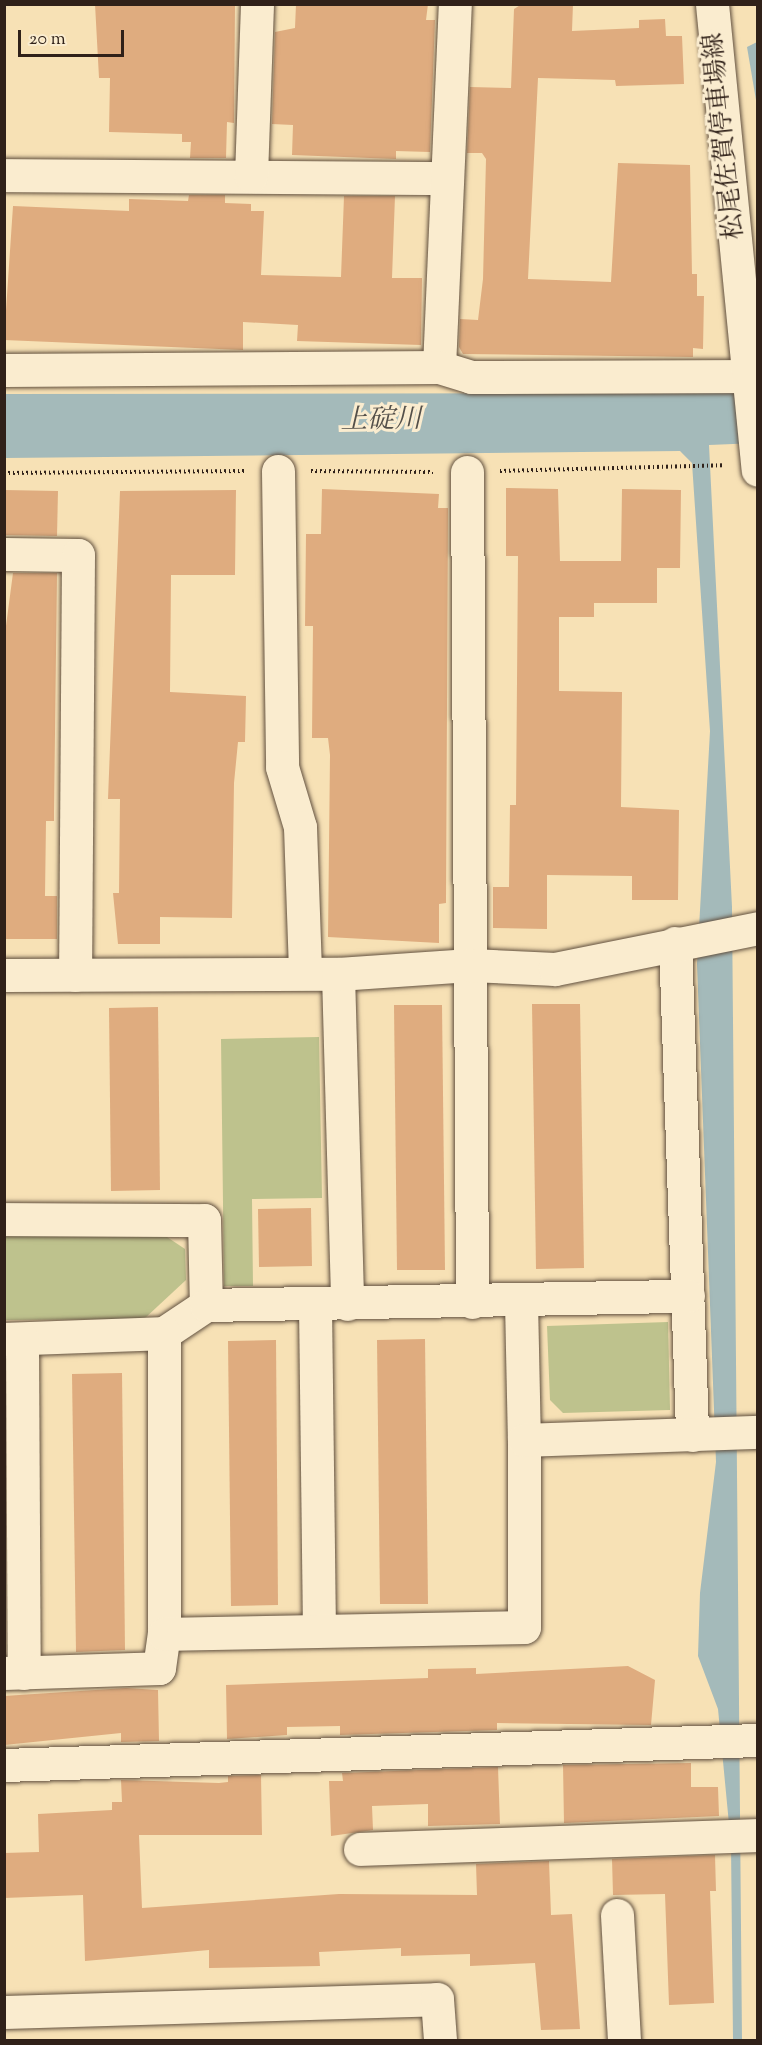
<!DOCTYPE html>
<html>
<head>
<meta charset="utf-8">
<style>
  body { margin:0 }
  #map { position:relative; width:762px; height:2045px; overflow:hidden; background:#f7e1b5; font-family:"Sorts Mill Goudy","Noto Serif JP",serif }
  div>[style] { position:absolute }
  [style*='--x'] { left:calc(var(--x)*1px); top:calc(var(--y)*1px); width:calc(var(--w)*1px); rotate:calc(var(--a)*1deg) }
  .green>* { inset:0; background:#bec28d }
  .water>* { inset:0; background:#a4baba }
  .building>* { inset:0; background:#dfac7f }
  .path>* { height:4px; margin-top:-2px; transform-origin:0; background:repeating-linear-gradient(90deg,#302119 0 1.5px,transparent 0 4.5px) }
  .roads { filter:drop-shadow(0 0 2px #625140) drop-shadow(0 0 2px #625140) }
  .minor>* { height:33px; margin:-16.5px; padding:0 16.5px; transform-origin:16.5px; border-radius:16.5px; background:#faeccf }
  .secondary>* { height:33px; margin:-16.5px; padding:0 16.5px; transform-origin:16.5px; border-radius:16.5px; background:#faeccf }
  span { translate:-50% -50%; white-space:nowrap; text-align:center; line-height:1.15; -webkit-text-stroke:6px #faeccf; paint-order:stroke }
  .street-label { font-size:26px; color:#302119 }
  .water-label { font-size:27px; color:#534f49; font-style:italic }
  .frame { position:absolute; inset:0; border:6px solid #302119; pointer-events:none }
  .scale { position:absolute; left:18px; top:30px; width:106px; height:27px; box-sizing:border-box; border:3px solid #302119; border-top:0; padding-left:8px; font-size:18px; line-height:21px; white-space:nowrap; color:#302119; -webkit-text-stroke:4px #faeccf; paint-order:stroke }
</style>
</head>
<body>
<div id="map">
  <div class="green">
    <i style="clip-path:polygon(319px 1037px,322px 1198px,252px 1199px,253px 1286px,224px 1286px,221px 1039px)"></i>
    <i style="clip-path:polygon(158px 1231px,185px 1249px,186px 1280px,144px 1319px,5px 1320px,4px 1232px)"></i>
    <i style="clip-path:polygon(668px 1322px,670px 1410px,563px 1413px,550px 1400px,547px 1326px)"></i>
  </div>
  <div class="water">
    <i style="clip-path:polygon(757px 42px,757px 106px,747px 47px)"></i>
    <i style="clip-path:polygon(757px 393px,757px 443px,709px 445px,732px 907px,742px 2040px,733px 2040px,731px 1845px,718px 1709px,698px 1656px,700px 1593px,716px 1462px,697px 964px,710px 731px,692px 463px,680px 451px,5px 458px,4px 394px)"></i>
  </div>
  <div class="building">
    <i style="clip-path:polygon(95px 4px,235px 4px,234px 123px,227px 122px,226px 158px,190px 158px,191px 142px,182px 142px,182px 134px,109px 132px,110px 78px,99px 78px)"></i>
    <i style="clip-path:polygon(296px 4px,428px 4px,426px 20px,435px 20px,430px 152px,396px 151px,396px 159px,292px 155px,293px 125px,272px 124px,275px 32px,295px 28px)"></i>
    <i style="clip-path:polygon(522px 4px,573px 4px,572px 31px,639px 28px,639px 20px,665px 19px,666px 36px,682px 36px,684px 84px,616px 86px,615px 80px,538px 78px,528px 279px,611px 282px,618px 163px,690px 165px,692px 274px,697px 274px,697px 296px,704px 296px,703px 349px,693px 348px,693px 357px,463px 354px,459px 347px,460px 319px,478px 320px,483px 279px,486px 159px,482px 153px,467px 153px,470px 87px,511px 88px,514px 9px)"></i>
    <i style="clip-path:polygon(189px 195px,225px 195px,225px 203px,251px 204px,251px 211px,264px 211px,261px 275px,341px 277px,344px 196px,395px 196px,392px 278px,422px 278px,421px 345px,297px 341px,298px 325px,243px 322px,243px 350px,4px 340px,13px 206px,129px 211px,129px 199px,188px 201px)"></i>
    <i style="clip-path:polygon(506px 488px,558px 489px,560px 561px,621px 561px,622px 489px,681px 490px,680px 568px,657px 568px,657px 603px,594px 603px,594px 617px,559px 617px,559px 691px,622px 692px,621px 807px,679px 810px,678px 900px,632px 900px,632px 876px,547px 875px,547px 929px,493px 928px,493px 887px,509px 887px,510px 805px,516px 805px,518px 556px,506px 556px)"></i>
    <i style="clip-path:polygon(322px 489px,439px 494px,438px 508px,448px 508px,446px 903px,439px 904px,439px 943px,328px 937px,330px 755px,328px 738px,312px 738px,313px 626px,305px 626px,306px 534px,321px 534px)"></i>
    <i style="clip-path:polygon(4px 490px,58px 491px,57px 536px,5px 535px)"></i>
    <i style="clip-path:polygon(236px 490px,235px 575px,171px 575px,170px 692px,246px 696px,245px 742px,238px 742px,234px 783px,232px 918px,160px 917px,160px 944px,118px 944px,113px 893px,119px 893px,120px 799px,108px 799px,120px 491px)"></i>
    <i style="clip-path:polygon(13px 573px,57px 573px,54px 814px,54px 821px,46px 821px,45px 896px,57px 896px,57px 939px,4px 939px,4px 641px)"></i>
    <i style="clip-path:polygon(532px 1004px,580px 1004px,584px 1268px,536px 1269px)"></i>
    <i style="clip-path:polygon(394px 1005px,442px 1005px,445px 1270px,397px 1270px)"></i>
    <i style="clip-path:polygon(158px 1007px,160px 1190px,111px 1191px,109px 1008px)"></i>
    <i style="clip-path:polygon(311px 1208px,312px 1266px,259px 1267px,258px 1209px)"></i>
    <i style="clip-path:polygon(425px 1339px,428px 1604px,380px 1604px,377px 1340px)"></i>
    <i style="clip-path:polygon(276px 1340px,278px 1605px,231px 1606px,228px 1341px)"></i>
    <i style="clip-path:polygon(122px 1373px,125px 1650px,76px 1652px,72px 1374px)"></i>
    <i style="clip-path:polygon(628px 1666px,655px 1680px,651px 1725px,497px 1723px,497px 1730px,340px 1735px,340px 1726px,287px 1727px,287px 1735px,227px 1739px,226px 1685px,428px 1678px,428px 1669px,476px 1668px,476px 1674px)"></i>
    <i style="clip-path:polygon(126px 1688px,158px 1690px,159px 1741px,121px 1742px,121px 1733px,4px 1745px,4px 1696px)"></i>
    <i style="clip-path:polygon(691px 1763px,691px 1787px,718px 1787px,719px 1816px,564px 1823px,563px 1765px)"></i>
    <i style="clip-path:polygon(498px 1767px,500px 1824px,428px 1826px,428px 1804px,372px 1806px,373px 1830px,331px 1836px,329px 1781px,343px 1781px,342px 1773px)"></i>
    <i style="clip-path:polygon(261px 1775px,262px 1835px,139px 1835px,142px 1908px,339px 1894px,477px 1895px,476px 1864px,549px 1861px,551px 1915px,572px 1914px,580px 2029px,541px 2030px,535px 1963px,470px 1966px,470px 1954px,401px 1956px,401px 1948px,319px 1952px,320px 1966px,209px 1968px,209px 1950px,85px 1961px,83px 1895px,4px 1898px,4px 1853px,39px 1852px,38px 1814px,112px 1810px,112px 1802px,122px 1802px,121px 1780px,219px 1783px,228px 1782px,228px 1776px)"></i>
    <i style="clip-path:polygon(715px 1855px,716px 1891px,710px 1891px,714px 2003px,669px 2005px,665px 1894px,613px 1895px,612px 1859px)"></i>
  </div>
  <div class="path">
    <i style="--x:311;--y:471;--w:122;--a:0.5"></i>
    <i style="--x:500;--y:471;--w:223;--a:-1.5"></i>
    <i style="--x:4;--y:473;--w:240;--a:-0.5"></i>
  </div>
  <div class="roads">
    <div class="minor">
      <i style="--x:4;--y:175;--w:442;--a:0.4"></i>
      <i style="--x:251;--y:176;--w:172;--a:-88"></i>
      <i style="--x:439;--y:367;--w:363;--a:-87.5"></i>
      <i style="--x:4;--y:370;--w:435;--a:-0.4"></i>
      <i style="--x:439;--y:367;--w:34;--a:17"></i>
      <i style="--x:471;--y:377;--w:287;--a:-0.2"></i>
      <i style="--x:278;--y:471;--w:296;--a:89.2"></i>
      <i style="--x:282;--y:767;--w:63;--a:73.3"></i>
      <i style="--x:300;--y:827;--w:145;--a:88"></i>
      <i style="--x:467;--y:472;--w:830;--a:89.65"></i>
      <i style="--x:4;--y:554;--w:74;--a:0.8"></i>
      <i style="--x:78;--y:555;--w:420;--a:90.4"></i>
      <i style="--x:675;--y:943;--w:492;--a:88"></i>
      <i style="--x:338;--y:974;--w:330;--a:88.4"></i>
      <i style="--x:4;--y:975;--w:334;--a:-0.2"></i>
      <i style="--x:338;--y:974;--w:132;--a:-3.9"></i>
      <i style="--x:470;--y:965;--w:85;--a:2.7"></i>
      <i style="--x:555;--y:969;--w:207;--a:-11.4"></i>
      <i style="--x:4;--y:1219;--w:200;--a:0.3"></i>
      <i style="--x:204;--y:1220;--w:85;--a:88.7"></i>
      <i style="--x:521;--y:1301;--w:139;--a:88.8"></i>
      <i style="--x:315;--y:1304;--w:326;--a:89.3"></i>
      <i style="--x:164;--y:1333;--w:50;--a:-33.7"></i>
      <i style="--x:206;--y:1305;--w:482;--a:-1.1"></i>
      <i style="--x:4;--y:1339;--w:160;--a:-2.1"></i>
      <i style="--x:164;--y:1333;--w:301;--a:90"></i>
      <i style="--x:22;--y:1339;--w:334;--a:89.7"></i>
      <i style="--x:4;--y:1673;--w:155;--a:-1.8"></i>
      <i style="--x:159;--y:1668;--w:34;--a:-82"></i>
      <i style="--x:164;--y:1634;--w:360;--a:-1.1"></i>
      <i style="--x:524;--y:1627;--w:187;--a:-90"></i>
      <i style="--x:524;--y:1440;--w:234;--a:-2"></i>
      <i style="--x:4;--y:1765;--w:754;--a:-1.9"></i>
      <i style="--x:360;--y:1849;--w:398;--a:-2"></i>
      <i style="--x:617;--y:1915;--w:125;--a:86.8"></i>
      <i style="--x:4;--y:2012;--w:433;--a:-1.7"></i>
      <i style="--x:437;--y:1999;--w:41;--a:85.8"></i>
    </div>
    <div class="secondary">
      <i style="--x:712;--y:4;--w:468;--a:84.4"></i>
    </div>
  </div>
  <div class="street-label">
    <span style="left:725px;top:136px;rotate:-96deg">松尾佐賀停車場線</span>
  </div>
  <div class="water-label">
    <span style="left:381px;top:421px;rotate:-1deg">上碇川</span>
  </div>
  <div class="frame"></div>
  <div class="scale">20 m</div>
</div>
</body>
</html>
